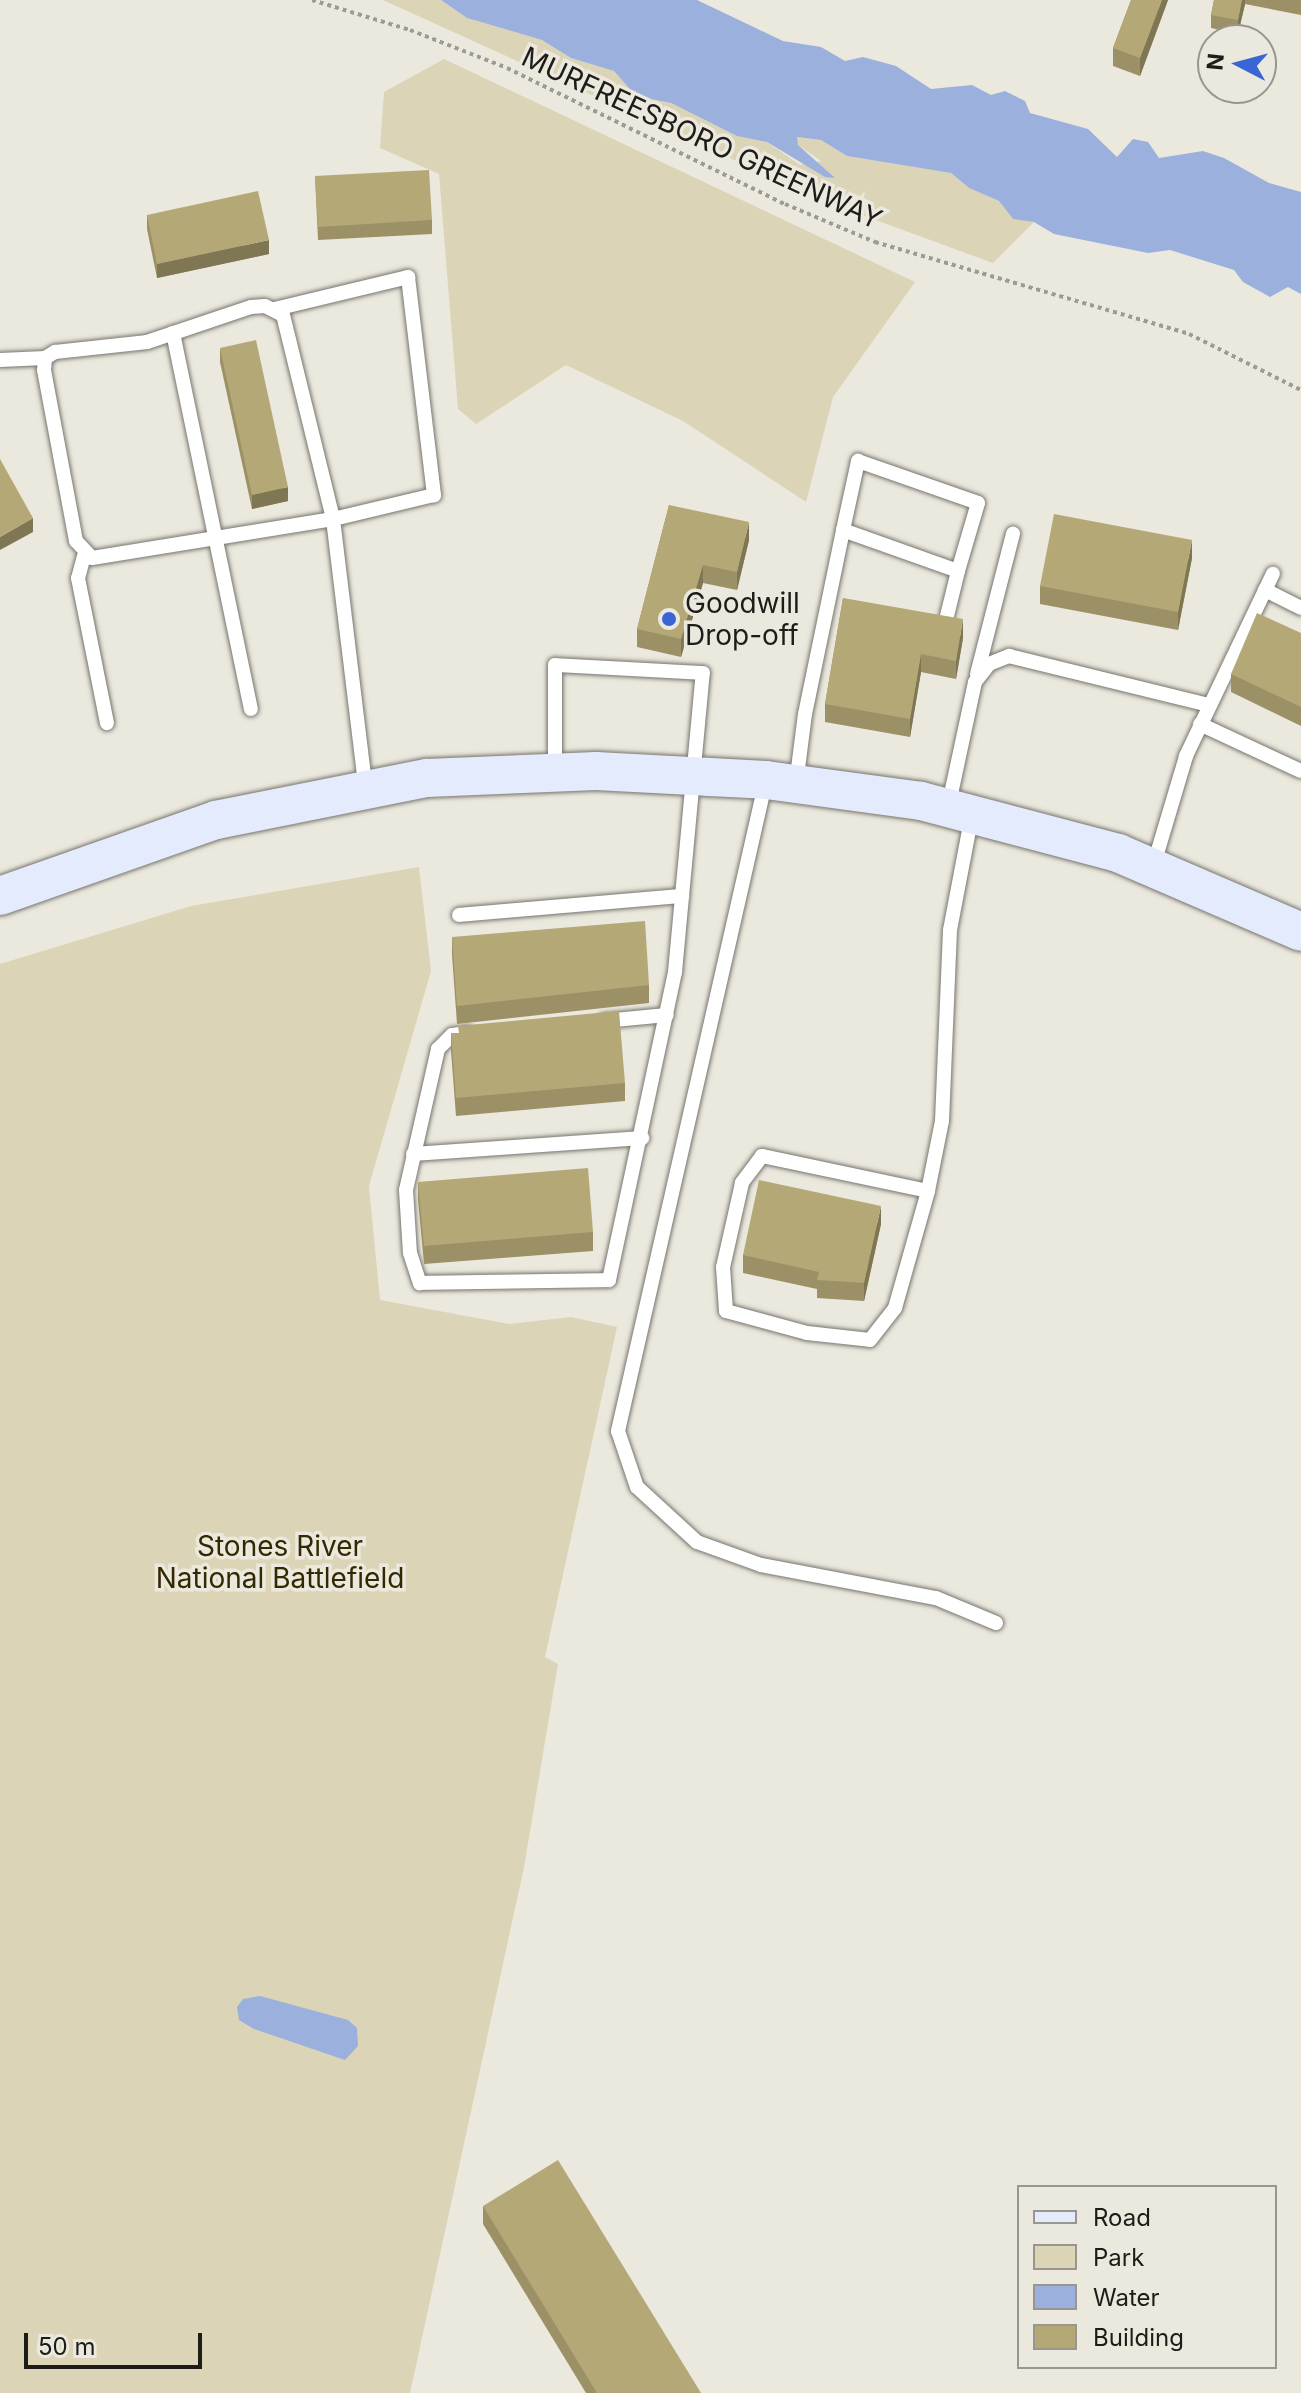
<!DOCTYPE html>
<html>
<head>
<meta charset="utf-8">
<style>
  body { margin:0 }
  #map { position:relative; width:1301px; height:2393px; overflow:hidden; background:#ebe8de; font-family:Inter,sans-serif }
  div>[style] { position:absolute }
  [style*='--x'] { left:calc(var(--x)*1px); top:calc(var(--y)*1px); width:calc(var(--w)*1px); rotate:calc(var(--a)*1deg) }
  .green>* { inset:0; background:#dcd4b6 }
  .water>* { inset:0; background:#9bb0dc }
  .path>* { height:4px; margin-top:-2px; transform-origin:0; background:repeating-linear-gradient(90deg,#9e9b94 0 4px,transparent 0 8px) }
  .roads { filter:drop-shadow(0 0 2px #77756d) drop-shadow(0 0 2px #77756d) }
  .lane>* { height:14px; margin:-7px; padding:0 7px; transform-origin:7px; border-radius:7px; background:#fff }
  .secondary>* { height:38px; margin:-19px; padding:0 19px; transform-origin:19px; border-radius:19px; background:#e3ebfd }
  .wall>* { inset:0; background:#9c9066 }
  .shaded-wall>* { inset:0; background:#7f7653 }
  .building>* { inset:0; background:#b5a877 }
  .dots>* { width:22px; height:22px; translate:-50% -50%; box-sizing:border-box; border:4px solid #ebe8de; border-radius:50% }
  span { translate:-50% -50%; white-space:nowrap; text-align:center; line-height:1.15; -webkit-text-stroke:7px #ebe8de; paint-order:stroke }
  .street-label { font-size:28px; color:#1d1c19 }
  .poi-label { font-size:28px; color:#1d1c19 }
  .left { translate:0 -50%; text-align:left }
  .park-label { font-size:28px; color:#332900 }
  .legend { position:absolute; left:1017px; top:2185px; width:260px; height:184px; box-sizing:border-box; background:#ebe8de; border:2px solid #99968f; margin:0; padding:10px 14px; list-style:none; font-size:24px; color:#1d1c19 }
  .legend li { display:flex; align-items:center; gap:16px; height:40px }
  .legend b { width:40px; border:2px solid #99968f }
  .north { position:absolute; left:1197px; top:24px; width:80px; height:80px; box-sizing:border-box; background:#ebe8de; border:2px solid #99968f; border-radius:50%; rotate:276deg; font-size:22px; font-weight:700; line-height:32px; text-align:center; color:#1d1c19 }
  .north::after { content:''; display:block; margin:auto; width:28px; height:36px; background:#3a65d5; clip-path:polygon(50% 0,100% 100%,50% 72%,0 100%) }
  .scale { position:absolute; left:24px; top:2333px; width:178px; height:36px; box-sizing:border-box; border:4px solid #1d1c19; border-top:0; padding-left:10px; font-size:24px; line-height:28px; white-space:nowrap; color:#1d1c19; -webkit-text-stroke:6px #ebe8de; paint-order:stroke }
</style>
</head>
<body>
<div id="map">
  <div class="green">
    <i style="clip-path:polygon(383px 0,441px 0,467px 18px,542px 40px,571px 58px,614px 71px,636px 96px,671px 103px,737px 136px,767px 142px,800px 165px,821px 161px,798px 145px,796px 137px,821px 140px,847px 156px,951px 173px,969px 188px,999px 201px,1013px 219px,1034px 222px,993px 263px,829px 203px)"></i>
    <i style="clip-path:polygon(444px 59px,915px 282px,833px 397px,806px 502px,683px 421px,566px 365px,476px 424px,458px 409px,439px 174px,380px 148px,384px 92px)"></i>
    <i style="clip-path:polygon(419px 867px,431px 971px,369px 1186px,380px 1300px,509px 1324px,571px 1317px,617px 1327px,545px 1657px,558px 1664px,524px 1867px,410px 2393px,0 2393px,0 964px,191px 906px)"></i>
  </div>
  <div class="water">
    <i style="clip-path:polygon(441px 0,697px 0,783px 41px,821px 47px,845px 61px,863px 57px,896px 66px,931px 89px,972px 85px,991px 95px,1005px 91px,1025px 101px,1030px 113px,1088px 129px,1117px 157px,1133px 139px,1148px 142px,1159px 158px,1203px 151px,1224px 158px,1269px 183px,1301px 192px,1301px 294px,1288px 287px,1270px 297px,1243px 282px,1234px 270px,1170px 250px,1148px 253px,1054px 234px,1034px 222px,1013px 219px,999px 201px,969px 188px,951px 173px,847px 156px,821px 140px,797px 137px,798px 145px,835px 178px,825px 177px,767px 142px,737px 136px,671px 103px,636px 96px,614px 71px,571px 58px,542px 40px,467px 18px)"></i>
    <i style="clip-path:polygon(260px 1996px,348px 2020px,357px 2028px,358px 2046px,345px 2060px,254px 2029px,239px 2020px,237px 2007px,243px 1999px)"></i>
  </div>
  <div class="path">
    <i style="--x:312;--y:0;--w:102;--a:17"></i>
    <i style="--x:410;--y:30;--w:104;--a:21.4"></i>
    <i style="--x:507;--y:68;--w:309;--a:26.1"></i>
    <i style="--x:785;--y:204;--w:98;--a:22.9"></i>
    <i style="--x:875;--y:242;--w:327;--a:16.3"></i>
    <i style="--x:1189;--y:334;--w:125;--a:26.6"></i>
  </div>
  <div class="roads">
    <div class="lane">
      <i style="--x:275;--y:309;--w:137;--a:-13.5"></i>
      <i style="--x:408;--y:277;--w:220;--a:83.2"></i>
      <i style="--x:434;--y:495;--w:104;--a:166.6"></i>
      <i style="--x:333;--y:519;--w:244;--a:170.8"></i>
      <i style="--x:92;--y:558;--w:23;--a:-133"></i>
      <i style="--x:76;--y:541;--w:174;--a:-100.6"></i>
      <i style="--x:44;--y:370;--w:12;--a:-85"></i>
      <i style="--x:45;--y:358;--w:12;--a:-31"></i>
      <i style="--x:55;--y:352;--w:93;--a:-6.2"></i>
      <i style="--x:147;--y:342;--w:110;--a:-18.6"></i>
      <i style="--x:251;--y:307;--w:14;--a:-4"></i>
      <i style="--x:265;--y:306;--w:20;--a:27"></i>
      <i style="--x:283;--y:315;--w:210;--a:76.2"></i>
      <i style="--x:333;--y:519;--w:273;--a:83.1"></i>
      <i style="--x:173;--y:333;--w:384;--a:78.3"></i>
      <i style="--x:0;--y:360;--w:45;--a:-2.5"></i>
      <i style="--x:84;--y:556;--w:23;--a:105"></i>
      <i style="--x:78;--y:578;--w:148;--a:78.7"></i>
      <i style="--x:1265;--y:590;--w:40;--a:26.6"></i>
      <i style="--x:945;--y:624;--w:55;--a:-76.2"></i>
      <i style="--x:977;--y:674;--w:145;--a:-75.6"></i>
      <i style="--x:1200;--y:724;--w:111;--a:25"></i>
      <i style="--x:766;--y:780;--w:668;--a:102.81"></i>
      <i style="--x:618;--y:1431;--w:59;--a:71.3"></i>
      <i style="--x:637;--y:1487;--w:81;--a:42.5"></i>
      <i style="--x:697;--y:1542;--w:68;--a:19.8"></i>
      <i style="--x:761;--y:1565;--w:178;--a:10.7"></i>
      <i style="--x:936;--y:1598;--w:65;--a:22.6"></i>
      <i style="--x:796;--y:784;--w:71;--a:-82.7"></i>
      <i style="--x:805;--y:714;--w:188;--a:-78.3"></i>
      <i style="--x:843;--y:530;--w:71;--a:-77.7"></i>
      <i style="--x:858;--y:461;--w:127;--a:19.3"></i>
      <i style="--x:978;--y:503;--w:71;--a:106.4"></i>
      <i style="--x:958;--y:571;--w:122;--a:-160.4"></i>
      <i style="--x:948;--y:808;--w:129;--a:-77.9"></i>
      <i style="--x:975;--y:682;--w:23;--a:-52"></i>
      <i style="--x:989;--y:664;--w:22;--a:-22"></i>
      <i style="--x:1009;--y:656;--w:206;--a:13.8"></i>
      <i style="--x:1153;--y:867;--w:116;--a:-73.4"></i>
      <i style="--x:1186;--y:756;--w:202;--a:-64.5"></i>
      <i style="--x:459;--y:915;--w:224;--a:-4.9"></i>
      <i style="--x:604;--y:1021;--w:63;--a:-5.4"></i>
      <i style="--x:468;--y:1033;--w:16;--a:173"></i>
      <i style="--x:452;--y:1035;--w:20;--a:135"></i>
      <i style="--x:438;--y:1049;--w:145;--a:102.8"></i>
      <i style="--x:406;--y:1190;--w:63;--a:86.4"></i>
      <i style="--x:410;--y:1253;--w:32;--a:72"></i>
      <i style="--x:420;--y:1283;--w:189;--a:-0.9"></i>
      <i style="--x:609;--y:1280;--w:315;--a:-77.9"></i>
      <i style="--x:675;--y:972;--w:300;--a:-84.7"></i>
      <i style="--x:703;--y:673;--w:148;--a:-176.9"></i>
      <i style="--x:555;--y:665;--w:108;--a:90"></i>
      <i style="--x:413;--y:1154;--w:230;--a:-4"></i>
      <i style="--x:928;--y:1191;--w:170;--a:-168.1"></i>
      <i style="--x:762;--y:1156;--w:34;--a:127"></i>
      <i style="--x:742;--y:1183;--w:86;--a:102.7"></i>
      <i style="--x:723;--y:1267;--w:44;--a:86.1"></i>
      <i style="--x:726;--y:1311;--w:84;--a:15.2"></i>
      <i style="--x:807;--y:1333;--w:63;--a:6.3"></i>
      <i style="--x:870;--y:1340;--w:41;--a:-52"></i>
      <i style="--x:895;--y:1308;--w:122;--a:-74.2"></i>
      <i style="--x:928;--y:1191;--w:71;--a:-78.7"></i>
      <i style="--x:942;--y:1121;--w:191;--a:-87.6"></i>
      <i style="--x:950;--y:930;--w:117;--a:-79.2"></i>
    </div>
    <div class="secondary">
      <i style="--x:0;--y:896;--w:229;--a:-19.4"></i>
      <i style="--x:216;--y:820;--w:215;--a:-11.3"></i>
      <i style="--x:427;--y:778;--w:169;--a:-2.4"></i>
      <i style="--x:596;--y:771;--w:170;--a:3"></i>
      <i style="--x:766;--y:780;--w:156;--a:7.7"></i>
      <i style="--x:921;--y:801;--w:204;--a:14.8"></i>
      <i style="--x:1118;--y:853;--w:199;--a:23.3"></i>
    </div>
  </div>
  <div class="wall">
    <i style="clip-path:polygon(1131px 0,1168px 0,1140px 76px,1113px 66px,1113px 48px)"></i>
    <i style="clip-path:polygon(1214px 0,1301px 0,1301px 15px,1245px 4px,1238px 34px,1211px 28px,1211px 15px)"></i>
    <i style="clip-path:polygon(315px 176px,432px 220px,432px 234px,318px 240px)"></i>
    <i style="clip-path:polygon(147px 215px,269px 254px,157px 278px,147px 229px)"></i>
    <i style="clip-path:polygon(220px 348px,288px 501px,252px 509px,220px 362px)"></i>
    <i style="clip-path:polygon(669px 505px,749px 540px,737px 590px,703px 583px,681px 657px,637px 647px,637px 629px)"></i>
    <i style="clip-path:polygon(1192px 558px,1178px 630px,1040px 604px,1040px 586px)"></i>
    <i style="clip-path:polygon(843px 598px,963px 638px,956px 679px,921px 672px,910px 737px,825px 722px,825px 704px)"></i>
    <i style="clip-path:polygon(1301px 633px,1301px 726px,1231px 692px,1231px 674px)"></i>
    <i style="clip-path:polygon(452px 937px,649px 985px,649px 1003px,457px 1024px,452px 955px)"></i>
    <i style="clip-path:polygon(451px 1033px,625px 1083px,625px 1101px,456px 1116px,451px 1051px)"></i>
    <i style="clip-path:polygon(418px 1182px,593px 1232px,593px 1251px,424px 1264px,418px 1200px)"></i>
    <i style="clip-path:polygon(881px 1224px,864px 1301px,817px 1298px,817px 1289px,743px 1273px,743px 1255px)"></i>
    <i style="clip-path:polygon(483px 2206px,701px 2393px,586px 2393px,483px 2224px)"></i>
  </div>
  <div class="shaded-wall">
    <i style="clip-path:polygon(1162px 0,1168px 0,1140px 76px,1140px 58px)"></i>
    <i style="clip-path:polygon(1242px 0,1245px 0,1245px 4px,1238px 34px,1238px 20px)"></i>
    <i style="clip-path:polygon(269px 240px,269px 254px,157px 278px,157px 264px)"></i>
    <i style="clip-path:polygon(288px 487px,288px 501px,252px 509px,252px 495px)"></i>
    <i style="clip-path:polygon(33px 518px,33px 532px,0 550px,0 537px)"></i>
    <i style="clip-path:polygon(749px 522px,749px 540px,737px 590px,737px 572px)"></i>
    <i style="clip-path:polygon(1192px 540px,1192px 558px,1178px 630px,1178px 612px)"></i>
    <i style="clip-path:polygon(703px 565px,703px 583px,681px 657px,681px 639px)"></i>
    <i style="clip-path:polygon(963px 619px,963px 638px,956px 679px,956px 661px)"></i>
    <i style="clip-path:polygon(921px 654px,921px 672px,910px 737px,910px 719px)"></i>
    <i style="clip-path:polygon(881px 1206px,881px 1224px,864px 1301px,864px 1283px)"></i>
  </div>
  <div class="building">
    <i style="clip-path:polygon(1131px 0,1162px 0,1140px 58px,1113px 48px)"></i>
    <i style="clip-path:polygon(1214px 0,1242px 0,1238px 20px,1211px 15px)"></i>
    <i style="clip-path:polygon(429px 170px,432px 220px,318px 227px,315px 176px)"></i>
    <i style="clip-path:polygon(258px 191px,269px 240px,157px 264px,147px 215px)"></i>
    <i style="clip-path:polygon(256px 340px,288px 487px,252px 495px,220px 348px)"></i>
    <i style="clip-path:polygon(0 459px,33px 518px,0 537px)"></i>
    <i style="clip-path:polygon(669px 505px,749px 522px,737px 572px,703px 565px,681px 639px,637px 629px)"></i>
    <i style="clip-path:polygon(1054px 514px,1192px 540px,1178px 612px,1040px 586px)"></i>
    <i style="clip-path:polygon(843px 598px,963px 619px,956px 661px,921px 654px,910px 719px,825px 704px)"></i>
    <i style="clip-path:polygon(1257px 613px,1301px 633px,1301px 707px,1231px 674px)"></i>
    <i style="clip-path:polygon(645px 921px,649px 985px,457px 1006px,452px 937px)"></i>
    <i style="clip-path:polygon(619px 1011px,625px 1083px,456px 1098px,451px 1033px,459px 1033px,458px 1026px)"></i>
    <i style="clip-path:polygon(588px 1168px,593px 1232px,424px 1246px,418px 1182px)"></i>
    <i style="clip-path:polygon(759px 1180px,881px 1206px,864px 1283px,817px 1280px,819px 1272px,743px 1255px)"></i>
    <i style="clip-path:polygon(558px 2160px,701px 2393px,597px 2393px,483px 2206px)"></i>
  </div>
  <div class="dots">
    <i style="left:669px;top:619px;background:#3a65d5"></i>
  </div>
  <div class="street-label">
    <span style="left:702px;top:138px;rotate:25deg">MURFREESBORO GREENWAY</span>
  </div>
  <div class="poi-label">
    <span class="left" style="left:685px;top:619px">Goodwill<br>Drop-off</span>
  </div>
  <div class="park-label">
    <span style="left:280px;top:1562px">Stones River<br>National Battlefield</span>
  </div>
  <ul class="legend">
  <li><b style="height:10px;background:#e3ebfd"></b>Road</li>
  <li><b style="height:22px;background:#dcd4b6"></b>Park</li>
  <li><b style="height:22px;background:#9bb0dc"></b>Water</li>
  <li><b style="height:22px;background:#b5a877"></b>Building</li>
  </ul>
  <div class="north">N</div>
  <div class="scale">50 m</div>
</div>
</body>
</html>
